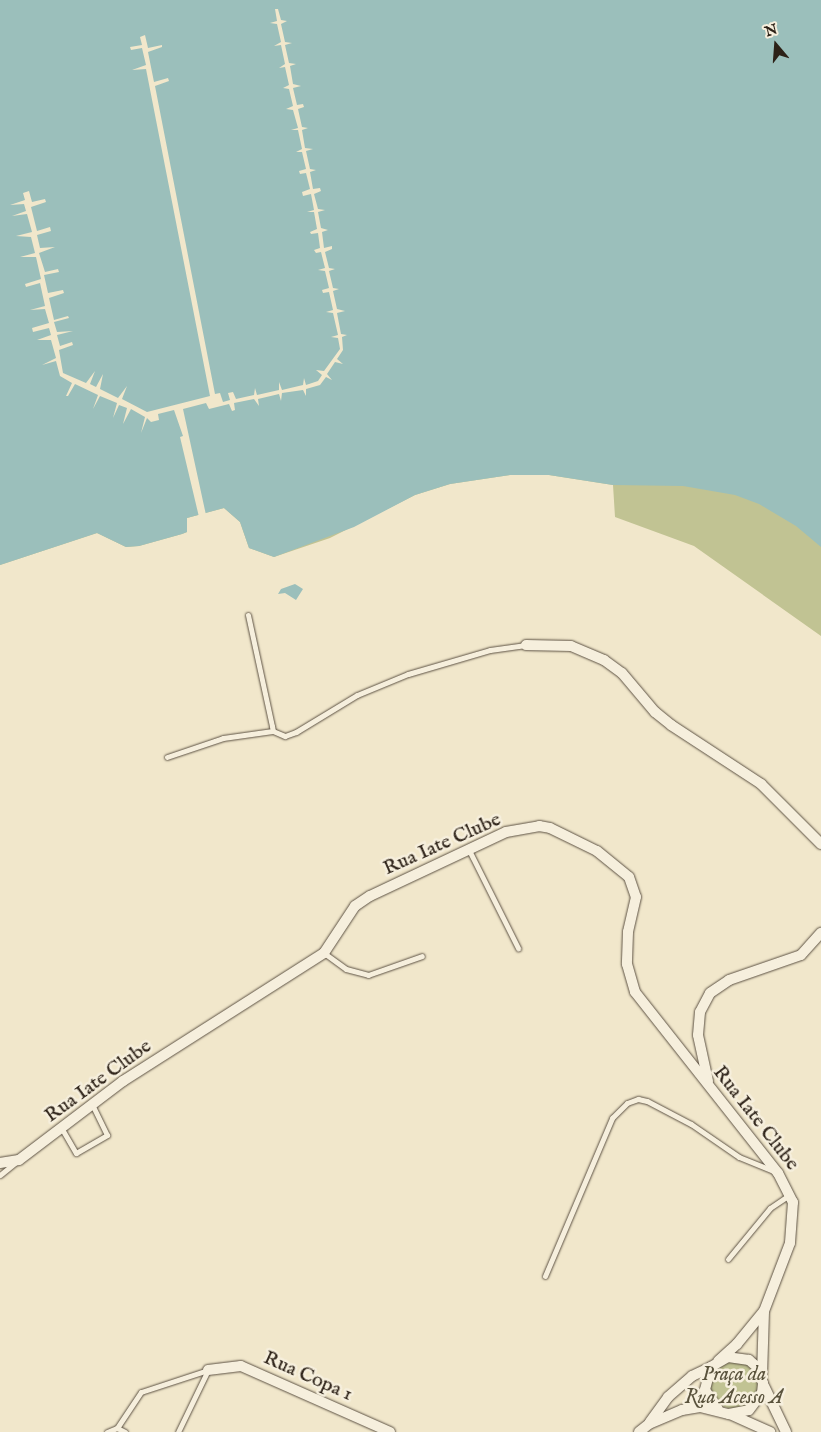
<!DOCTYPE html>
<html>
<head>
<meta charset="utf-8">
<style>
  body { margin:0 }
  #map { position:relative; width:821px; height:1432px; overflow:hidden; background:#f1e7cb; font-family:"IM FELL English",serif }
  div>[style] { position:absolute }
  [style*='--x'] { left:calc(var(--x)*1px); top:calc(var(--y)*1px); width:calc(var(--w)*1px); rotate:calc(var(--a)*1deg) }
  .green>* { inset:0; background:#c1c393 }
  .round { border-radius:50% }
  .water>* { inset:0; background:#9bbfbb }
  .pier>* { inset:0; background:#f1e7cb }
  .roads { filter:drop-shadow(0 0 1px #5d5244) drop-shadow(0 0 1px #5d5244) }
  .lane>* { height:5px; margin:-2.5px; padding:0 2.5px; transform-origin:2.5px; border-radius:2.5px; background:#f6efdd }
  .street>* { height:10px; margin:-5px; padding:0 5px; transform-origin:5px; border-radius:5px; background:#f6efdd }
  span { translate:-50% -50%; white-space:nowrap; text-align:center; line-height:1.15; -webkit-text-stroke:5px #f6efdd; paint-order:stroke }
  .street-label { font-size:20px; color:#2c2117 }
  .park-label { font-size:20px; color:#59523c; font-style:italic }
  .north { position:absolute; left:751px; top:20px; width:50px; height:50px; -webkit-text-stroke:4px #f6efdd; paint-order:stroke; rotate:342deg; font-size:14px; font-weight:700; line-height:20px; text-align:center; color:#2c2117 }
  .north::after { content:''; display:block; margin:auto; width:18px; height:22px; background:#2c2117; clip-path:polygon(50% 0,100% 100%,50% 72%,0 100%) }
</style>
</head>
<body>
<div id="map">
  <div class="green">
    <i style="clip-path:polygon(437px 446px,821px 502px,821px 636px,694px 546px,615px 517px,613px 485px,549px 475px,510px 475px,450px 484px,415px 495px,330px 538px,274px 557px,249px 548px,240px 522px,224px 508px,187px 518px,187px 532px,182px 534px,139px 546px,126px 547px,97px 533px,0 565px,0 528px)"></i>
    <i class="round" style="left:710px;top:1361px;width:48px;height:48px"></i>
  </div>
  <div class="water">
    <i style="clip-path:polygon(0 0,821px 0,821px 547px,796px 526px,759px 504px,735px 495px,683px 486px,613px 485px,549px 475px,510px 475px,450px 484px,415px 495px,354px 527px,274px 557px,249px 548px,240px 522px,224px 508px,187px 518px,187px 532px,182px 534px,139px 546px,126px 547px,97px 533px,0 565px)"></i>
    <i style="clip-path:polygon(295px 584px,303px 589px,296px 600px,285px 593px,278px 594px,281px 589px)"></i>
  </div>
  <div class="pier">
    <i style="clip-path:polygon(275px 9px,278px 9px,281px 20px,287px 21px,281px 24px,285px 42px,292px 43px,285px 45px,289px 63px,296px 64px,290px 66px,293px 84px,301px 86px,293px 88px,297px 105px,303px 104px,304px 107px,298px 109px,302px 127px,308px 128px,302px 130px,305px 148px,313px 149px,306px 151px,310px 169px,316px 170px,310px 172px,313px 189px,320px 188px,321px 191px,314px 194px,318px 209px,325px 210px,318px 212px,321px 228px,328px 230px,322px 232px,324px 248px,332px 246px,332px 249px,325px 252px,329px 268px,335px 269px,329px 271px,333px 288px,339px 289px,333px 291px,337px 309px,345px 311px,337px 313px,341px 334px,347px 335px,342px 337px,343px 350px,337px 359px,343px 364px,335px 362px,327px 374px,332px 380px,326px 377px,320px 385px,306px 389px,306px 396px,303px 390px,282px 393px,281px 401px,279px 394px,258px 399px,259px 406px,254px 399px,234px 403px,235px 410px,232px 411px,229px 404px,209px 409px,206px 403px,183px 409px,206px 515px,199px 517px,180px 437px,183px 436px,174px 410px,158px 414px,159px 420px,151px 422px,147px 418px,141px 433px,145px 417px,131px 409px,123px 424px,127px 408px,119px 405px,113px 418px,117px 403px,100px 396px,93px 409px,98px 395px,75px 384px,68px 396px,66px 396px,72px 383px,60px 376px,56px 361px,42px 365px,56px 358px,51px 340px,37px 340px,51px 335px,49px 328px,33px 332px,32px 328px,49px 323px,45px 309px,30px 310px,45px 306px,40px 283px,26px 287px,25px 284px,41px 279px,36px 257px,20px 257px,35px 253px,31px 237px,16px 236px,32px 232px,27px 214px,12px 216px,26px 211px,24px 204px,10px 205px,25px 200px,23px 193px,29px 191px,32px 202px,45px 199px,46px 202px,31px 207px,37px 231px,50px 227px,51px 231px,37px 235px,40px 248px,55px 247px,39px 253px,45px 272px,58px 269px,59px 272px,44px 275px,48px 293px,63px 290px,64px 293px,49px 298px,54px 320px,68px 316px,69px 318px,54px 322px,57px 332px,73px 331px,57px 335px,60px 346px,72px 342px,73px 345px,59px 350px,63px 373px,86px 383px,95px 371px,90px 384px,96px 387px,103px 374px,100px 389px,118px 398px,127px 386px,122px 399px,147px 412px,210px 396px,146px 69px,132px 70px,146px 65px,142px 48px,131px 50px,130px 47px,142px 45px,140px 37px,145px 35px,148px 48px,162px 45px,162px 47px,148px 52px,154px 82px,168px 78px,169px 81px,155px 86px,215px 394px,220px 393px,223px 402px,230px 400px,228px 393px,233px 392px,236px 399px,254px 395px,255px 388px,257px 395px,279px 390px,279px 382px,282px 390px,303px 385px,304px 378px,306px 385px,318px 381px,322px 375px,316px 370px,324px 371px,340px 349px,338px 338px,331px 337px,338px 335px,333px 313px,326px 312px,333px 310px,329px 292px,323px 293px,322px 290px,329px 288px,325px 271px,318px 270px,325px 268px,321px 252px,316px 253px,314px 250px,320px 248px,318px 233px,311px 234px,310px 232px,317px 229px,314px 212px,307px 212px,314px 210px,311px 194px,303px 196px,302px 192px,310px 189px,306px 173px,300px 174px,299px 171px,306px 169px,302px 152px,296px 152px,302px 149px,298px 130px,291px 130px,298px 128px,293px 110px,286px 109px,293px 106px,289px 89px,283px 88px,289px 85px,285px 67px,279px 68px,285px 64px,281px 45px,274px 46px,281px 42px,277px 24px,270px 23px,277px 21px)"></i>
  </div>
  <div class="roads">
    <div class="lane">
      <i style="--x:248;--y:615;--w:114;--a:77.8"></i>
      <i style="--x:272;--y:726;--w:5;--a:79"></i>
      <i style="--x:273;--y:731;--w:13;--a:23"></i>
      <i style="--x:285;--y:736;--w:12;--a:-20"></i>
      <i style="--x:296;--y:732;--w:71;--a:-31.2"></i>
      <i style="--x:357;--y:695;--w:55;--a:-22.4"></i>
      <i style="--x:408;--y:674;--w:85;--a:-16.3"></i>
      <i style="--x:490;--y:650;--w:36;--a:-8"></i>
      <i style="--x:167;--y:757;--w:59;--a:-18.7"></i>
      <i style="--x:223;--y:738;--w:50;--a:-8"></i>
      <i style="--x:469;--y:850;--w:110;--a:63.4"></i>
      <i style="--x:324;--y:953;--w:27;--a:36"></i>
      <i style="--x:346;--y:969;--w:23;--a:15"></i>
      <i style="--x:368;--y:975;--w:57;--a:-19.4"></i>
      <i style="--x:62;--y:1129;--w:28;--a:60"></i>
      <i style="--x:76;--y:1153;--w:36;--a:-30"></i>
      <i style="--x:107;--y:1135;--w:32;--a:-116"></i>
      <i style="--x:0;--y:1175;--w:19;--a:-39"></i>
      <i style="--x:728;--y:1259;--w:66;--a:-50.5"></i>
      <i style="--x:770;--y:1208;--w:23;--a:-34"></i>
      <i style="--x:545;--y:1276;--w:172;--a:-67"></i>
      <i style="--x:612;--y:1118;--w:21;--a:-45"></i>
      <i style="--x:627;--y:1103;--w:12;--a:-20"></i>
      <i style="--x:638;--y:1099;--w:9;--a:13"></i>
      <i style="--x:647;--y:1101;--w:50;--a:27.6"></i>
      <i style="--x:691;--y:1124;--w:58;--a:34.5"></i>
      <i style="--x:739;--y:1157;--w:37;--a:22"></i>
      <i style="--x:117;--y:1428;--w:9;--a:27"></i>
      <i style="--x:107;--y:1432;--w:11;--a:-22"></i>
      <i style="--x:117;--y:1428;--w:43;--a:-56.3"></i>
      <i style="--x:141;--y:1392;--w:71;--a:-18.2"></i>
      <i style="--x:178;--y:1432;--w:69;--a:-64.2"></i>
    </div>
    <div class="street">
      <i style="--x:526;--y:645;--w:45;--a:1.3"></i>
      <i style="--x:571;--y:646;--w:36;--a:23"></i>
      <i style="--x:604;--y:660;--w:22;--a:36"></i>
      <i style="--x:622;--y:673;--w:51;--a:49.8"></i>
      <i style="--x:655;--y:712;--w:21;--a:39"></i>
      <i style="--x:671;--y:725;--w:108;--a:33.2"></i>
      <i style="--x:761;--y:784;--w:85;--a:45"></i>
      <i style="--x:708;--y:1081;--w:47;--a:-102.3"></i>
      <i style="--x:698;--y:1035;--w:23;--a:-85"></i>
      <i style="--x:700;--y:1012;--w:21;--a:-62"></i>
      <i style="--x:710;--y:993;--w:23;--a:-34"></i>
      <i style="--x:729;--y:980;--w:76;--a:-19.1"></i>
      <i style="--x:801;--y:955;--w:30;--a:-48"></i>
      <i style="--x:0;--y:1163;--w:19;--a:-9"></i>
      <i style="--x:19;--y:1160;--w:131;--a:-37.2"></i>
      <i style="--x:123;--y:1081;--w:238;--a:-32.5"></i>
      <i style="--x:324;--y:953;--w:56;--a:-56.6"></i>
      <i style="--x:355;--y:906;--w:18;--a:-34"></i>
      <i style="--x:370;--y:896;--w:150;--a:-25.2"></i>
      <i style="--x:506;--y:832;--w:34;--a:-10"></i>
      <i style="--x:539;--y:826;--w:11;--a:10"></i>
      <i style="--x:550;--y:828;--w:52;--a:26.1"></i>
      <i style="--x:597;--y:851;--w:41;--a:39.1"></i>
      <i style="--x:629;--y:877;--w:21;--a:71"></i>
      <i style="--x:636;--y:897;--w:36;--a:103"></i>
      <i style="--x:628;--y:932;--w:32;--a:92"></i>
      <i style="--x:627;--y:964;--w:29;--a:74"></i>
      <i style="--x:635;--y:992;--w:231;--a:51.7"></i>
      <i style="--x:778;--y:1173;--w:33;--a:63"></i>
      <i style="--x:793;--y:1202;--w:41;--a:94.2"></i>
      <i style="--x:790;--y:1243;--w:73;--a:110.9"></i>
      <i style="--x:764;--y:1311;--w:43;--a:129.3"></i>
      <i style="--x:737;--y:1344;--w:25;--a:138"></i>
      <i style="--x:208;--y:1370;--w:33;--a:-7"></i>
      <i style="--x:241;--y:1366;--w:163;--a:23.9"></i>
      <i style="--x:762;--y:1375;--w:63;--a:-88.2"></i>
      <i style="--x:764;--y:1386;--w:51;--a:64.4"></i>
      <i style="--x:732;--y:1415;--w:42;--a:24.1"></i>
      <i style="--x:650;--y:1422;--w:31;--a:-54"></i>
      <i style="--x:668;--y:1397;--w:32;--a:-41"></i>
      <i style="--x:692;--y:1376;--w:21;--a:-25"></i>
      <i style="--x:639;--y:1432;--w:13;--a:-39"></i>
      <i style="--x:649;--y:1424;--w:36;--a:-23"></i>
      <i style="--x:682;--y:1410;--w:18;--a:-9"></i>
      <i style="--x:700;--y:1407;--w:30;--a:14"></i>
      <i style="--x:729;--y:1414;--w:20;--a:-11"></i>
      <i style="--x:749;--y:1410;--w:21;--a:-53"></i>
      <i style="--x:762;--y:1393;--w:10;--a:-84"></i>
      <i style="--x:763;--y:1383;--w:17;--a:-111"></i>
      <i style="--x:757;--y:1367;--w:11;--a:-139"></i>
      <i style="--x:749;--y:1360;--w:21;--a:-172"></i>
      <i style="--x:728;--y:1357;--w:20;--a:150"></i>
      <i style="--x:711;--y:1367;--w:24;--a:105"></i>
      <i style="--x:705;--y:1390;--w:23;--a:56"></i>
    </div>
  </div>
  <div class="street-label">
    <span style="left:442px;top:844px;rotate:-24deg">Rua Iate Clube</span>
    <span style="left:98px;top:1081px;rotate:-36deg">Rua Iate Clube</span>
    <span style="left:756px;top:1118px;rotate:52deg">Rua Iate Clube</span>
    <span style="left:308px;top:1376px;rotate:24deg">Rua Copa 1</span>
  </div>
  <div class="park-label">
    <span style="left:734px;top:1386px">Praça da<br>Rua Acesso A</span>
  </div>
  <div class="north">N</div>
</div>
</body>
</html>
